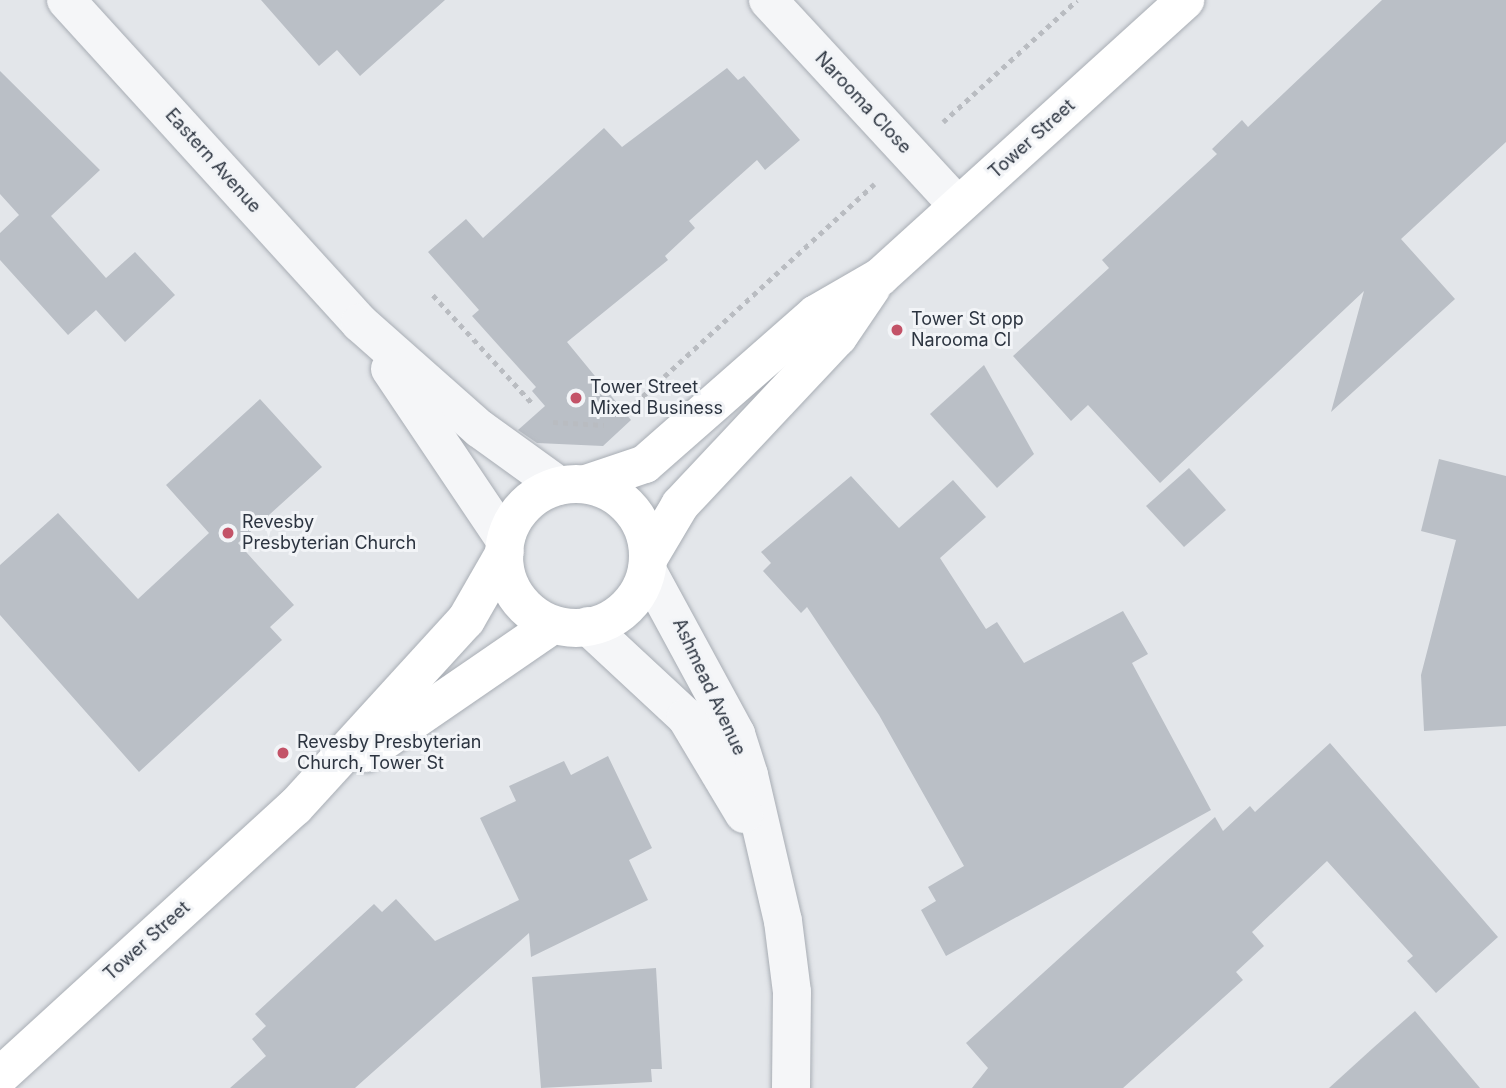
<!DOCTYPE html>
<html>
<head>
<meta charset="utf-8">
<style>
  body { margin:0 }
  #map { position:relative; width:1506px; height:1088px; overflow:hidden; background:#e3e6ea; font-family:Inter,sans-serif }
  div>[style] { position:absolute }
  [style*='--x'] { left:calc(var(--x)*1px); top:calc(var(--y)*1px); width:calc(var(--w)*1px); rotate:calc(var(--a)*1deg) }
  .building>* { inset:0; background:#babfc6 }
  .path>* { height:4.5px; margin-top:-2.25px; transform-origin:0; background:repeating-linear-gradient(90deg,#b9bcc1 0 5px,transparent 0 10px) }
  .roads { filter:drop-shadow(0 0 2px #a8adb4) drop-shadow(0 0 2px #a8adb4) }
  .minor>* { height:38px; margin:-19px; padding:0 19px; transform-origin:19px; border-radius:19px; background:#f5f6f8 }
  .major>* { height:38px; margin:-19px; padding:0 19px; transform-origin:19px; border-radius:19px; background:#fff }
  .major>.ring { margin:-19px; padding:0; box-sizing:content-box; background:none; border:38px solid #fff; border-radius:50% }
  .dots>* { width:19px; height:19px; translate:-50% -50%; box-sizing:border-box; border:4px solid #f2f4f7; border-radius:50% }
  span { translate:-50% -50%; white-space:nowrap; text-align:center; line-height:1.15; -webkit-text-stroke:6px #f2f4f7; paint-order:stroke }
  .street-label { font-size:18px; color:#2c3440 }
  .poi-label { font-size:18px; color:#2c3440 }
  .left { translate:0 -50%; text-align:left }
</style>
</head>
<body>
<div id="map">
  <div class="building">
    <i style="clip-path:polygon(261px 0,445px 0,360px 76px,337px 50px,319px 66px)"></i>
    <i style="clip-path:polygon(1382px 0,1506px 0,1506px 142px,1401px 239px,1455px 299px,1331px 412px,1364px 291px,1160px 483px,1088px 405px,1071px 421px,1013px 356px,1109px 268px,1102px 260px,1217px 154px,1212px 149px,1242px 120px,1248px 127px)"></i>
    <i style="clip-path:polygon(727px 68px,738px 80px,744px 76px,800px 140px,765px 170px,757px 160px,689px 221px,695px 228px,665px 256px,668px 260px,567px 342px,631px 420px,603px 446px,537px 443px,518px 430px,545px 406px,532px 391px,536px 387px,472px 316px,479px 310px,428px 252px,466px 219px,483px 238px,604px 128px,622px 147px)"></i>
    <i style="clip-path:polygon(0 71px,100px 170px,51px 216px,106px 278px,135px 252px,175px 295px,125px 342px,96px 310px,68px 335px,0 260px,0 233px,19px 215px,0 194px)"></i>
    <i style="clip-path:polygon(984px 365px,1034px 454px,997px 488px,930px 414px)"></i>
    <i style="clip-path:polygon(260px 399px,322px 467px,238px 543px,294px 605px,270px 627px,282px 640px,139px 772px,0 615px,0 565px,58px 513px,138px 599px,209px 533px,166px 485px)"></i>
    <i style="clip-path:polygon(1439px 459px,1506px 476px,1506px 726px,1424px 731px,1421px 675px,1456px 540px,1421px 531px)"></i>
    <i style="clip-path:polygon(1189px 468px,1226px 510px,1184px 547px,1146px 506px)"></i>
    <i style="clip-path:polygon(851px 476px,899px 528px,953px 480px,986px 517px,940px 558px,986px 629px,997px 622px,1024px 663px,1123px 611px,1148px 654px,1132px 663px,1211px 810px,946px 956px,921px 910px,936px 901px,928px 887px,964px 866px,879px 715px,807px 607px,801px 613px,763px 571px,771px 563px,761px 552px)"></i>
    <i style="clip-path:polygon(1330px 743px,1498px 937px,1436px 993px,1407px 961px,1413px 956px,1327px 861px,1252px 932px,1264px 946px,1236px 972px,1243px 980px,1123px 1088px,972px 1088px,988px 1068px,966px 1043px,1215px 817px,1223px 831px,1250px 806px,1255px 812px)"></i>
    <i style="clip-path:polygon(608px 756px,652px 848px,629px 860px,648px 900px,531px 957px,529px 933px,355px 1088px,230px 1088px,266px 1056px,252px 1039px,266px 1026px,255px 1014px,374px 904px,382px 912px,396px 899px,435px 941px,519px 900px,480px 818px,516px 801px,509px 786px,564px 761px,571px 775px)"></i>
    <i style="clip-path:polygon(656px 968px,662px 1069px,651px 1069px,652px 1082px,541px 1088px,532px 977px)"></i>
    <i style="clip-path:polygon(1415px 1011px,1480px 1088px,1329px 1088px,1373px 1048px)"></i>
  </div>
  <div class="path">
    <i style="--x:943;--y:122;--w:181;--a:-42.3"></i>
    <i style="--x:433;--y:295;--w:147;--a:47.5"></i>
    <i style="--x:620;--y:417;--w:345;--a:-42.5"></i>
    <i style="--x:553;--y:422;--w:51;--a:3.4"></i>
  </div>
  <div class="roads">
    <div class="minor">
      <i style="--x:66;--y:0;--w:437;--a:47.7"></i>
      <i style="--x:360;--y:323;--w:160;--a:41.5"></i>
      <i style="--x:480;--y:429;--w:97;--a:35.8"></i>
      <i style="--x:768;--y:0;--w:280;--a:47.3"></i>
      <i style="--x:390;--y:369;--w:206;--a:56.1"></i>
      <i style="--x:647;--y:570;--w:187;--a:61.5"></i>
      <i style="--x:736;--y:734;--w:43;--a:72.4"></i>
      <i style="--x:749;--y:775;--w:150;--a:76.9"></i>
      <i style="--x:783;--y:921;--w:72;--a:82.8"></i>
      <i style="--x:792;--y:992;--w:96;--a:90.6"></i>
      <i style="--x:588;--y:626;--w:134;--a:42.9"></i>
      <i style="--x:686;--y:717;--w:113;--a:59.1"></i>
    </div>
    <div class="major">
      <i style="--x:586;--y:484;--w:62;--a:-18.7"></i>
      <i style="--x:645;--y:464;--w:227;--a:-41.3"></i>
      <i style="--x:816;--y:314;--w:74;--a:-30"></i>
      <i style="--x:880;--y:277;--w:412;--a:-42.2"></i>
      <i class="ring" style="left:504px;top:484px;width:106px;height:106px"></i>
      <i style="--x:648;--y:559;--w:63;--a:-59.3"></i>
      <i style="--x:680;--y:505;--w:231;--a:-46.8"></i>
      <i style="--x:838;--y:337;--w:60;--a:-55.8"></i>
      <i style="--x:366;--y:753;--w:226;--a:-34.5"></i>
      <i style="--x:0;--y:1076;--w:399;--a:-42.4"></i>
      <i style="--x:295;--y:807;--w:253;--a:-47.6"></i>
      <i style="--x:466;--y:620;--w:78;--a:-60.2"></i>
    </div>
  </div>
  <div class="dots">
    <i style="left:897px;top:330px;background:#c35368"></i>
    <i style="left:576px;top:398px;background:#c35368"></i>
    <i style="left:228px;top:533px;background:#c35368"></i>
    <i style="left:283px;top:753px;background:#c35368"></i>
  </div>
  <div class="street-label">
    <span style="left:863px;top:103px;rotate:47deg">Narooma Close</span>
    <span style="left:1032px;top:139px;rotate:-42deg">Tower Street</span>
    <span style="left:213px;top:161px;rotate:48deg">Eastern Avenue</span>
    <span style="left:709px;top:687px;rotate:65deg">Ashmead Avenue</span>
    <span style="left:147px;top:941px;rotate:-42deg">Tower Street</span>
  </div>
  <div class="poi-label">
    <span class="left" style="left:911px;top:330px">Tower St opp<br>Narooma Cl</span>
    <span class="left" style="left:590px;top:398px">Tower Street<br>Mixed Business</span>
    <span class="left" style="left:242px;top:533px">Revesby<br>Presbyterian Church</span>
    <span class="left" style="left:297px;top:753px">Revesby Presbyterian<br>Church, Tower St</span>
  </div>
</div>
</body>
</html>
